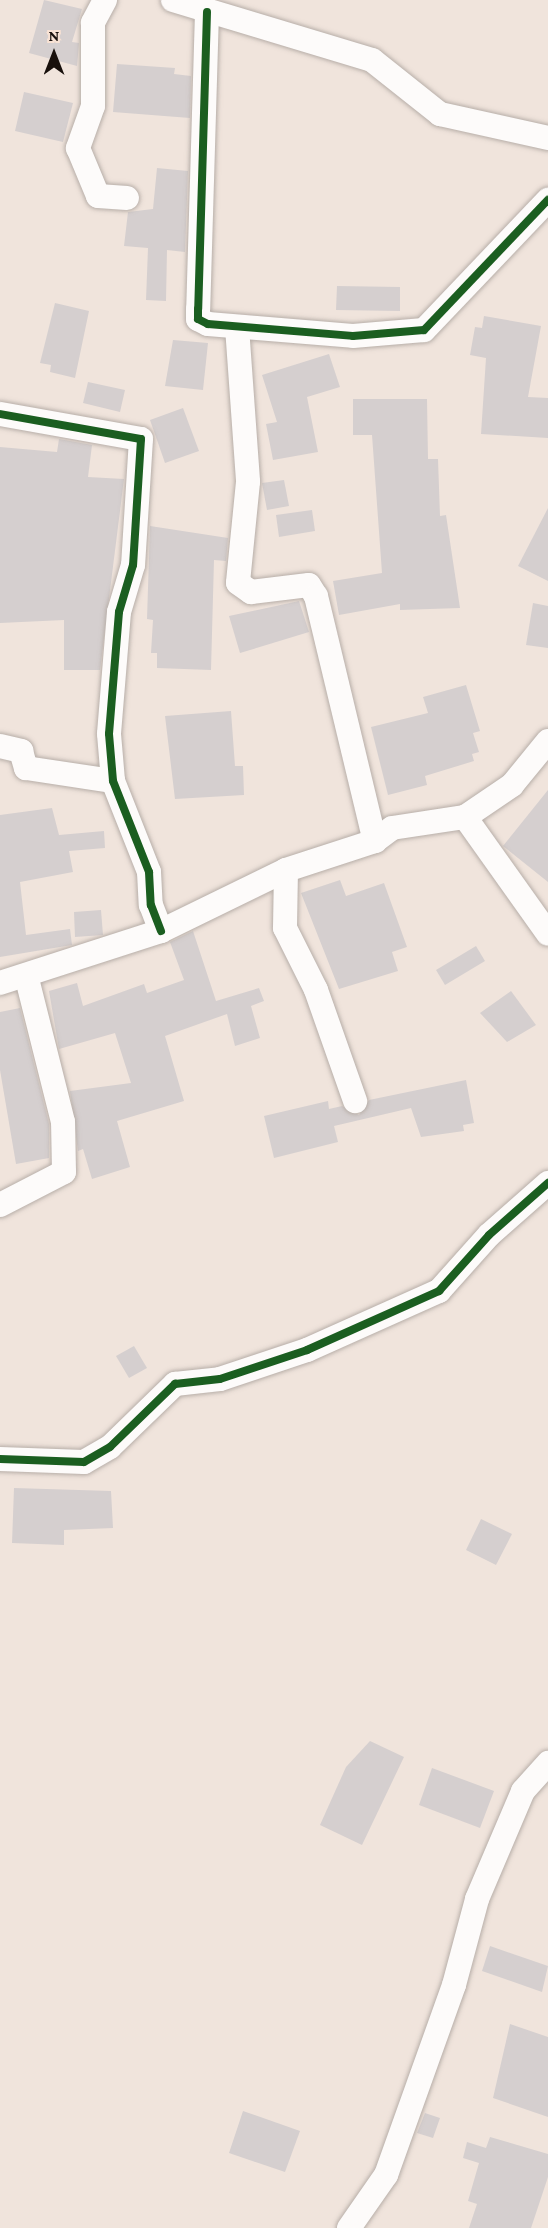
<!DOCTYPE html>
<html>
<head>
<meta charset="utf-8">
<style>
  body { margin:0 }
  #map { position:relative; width:548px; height:2228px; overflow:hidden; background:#f0e4dc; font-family:"Crimson Pro",serif }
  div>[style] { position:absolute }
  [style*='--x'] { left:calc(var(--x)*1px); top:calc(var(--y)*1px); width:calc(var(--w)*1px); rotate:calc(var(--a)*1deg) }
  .building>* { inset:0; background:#d5cfcf }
  .roads { filter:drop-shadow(0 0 2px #b7aea8) drop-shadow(0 0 2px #b7aea8) }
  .street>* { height:24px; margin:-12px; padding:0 12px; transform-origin:12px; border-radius:12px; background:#fdfbfa }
  .cycleway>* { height:8px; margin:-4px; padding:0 4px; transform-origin:4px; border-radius:4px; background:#1b5e20 }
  span { translate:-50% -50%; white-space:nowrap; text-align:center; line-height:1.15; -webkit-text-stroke:4.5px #f8e2d4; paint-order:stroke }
  .north { position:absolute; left:24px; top:24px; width:60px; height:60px; -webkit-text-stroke:4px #f8e2d4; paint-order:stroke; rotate:0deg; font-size:16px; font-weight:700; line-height:24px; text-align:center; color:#18100c }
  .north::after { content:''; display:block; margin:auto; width:21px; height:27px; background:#18100c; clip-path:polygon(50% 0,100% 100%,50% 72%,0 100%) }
</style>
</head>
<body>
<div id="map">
  <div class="building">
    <i style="clip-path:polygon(44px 0,82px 9px,72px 42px,79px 43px,77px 66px,29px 53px)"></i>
    <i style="clip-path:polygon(117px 64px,175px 68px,174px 74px,191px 76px,190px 118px,113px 112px)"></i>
    <i style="clip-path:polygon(24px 92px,73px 103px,63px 142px,15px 131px)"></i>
    <i style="clip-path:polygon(157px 168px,188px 171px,185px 252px,167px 250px,166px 301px,146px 300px,148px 248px,124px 246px,128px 212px,153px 209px)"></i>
    <i style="clip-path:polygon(337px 286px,400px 287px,400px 311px,336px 310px)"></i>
    <i style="clip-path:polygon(55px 303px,89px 311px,75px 378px,50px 372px,51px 365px,40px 363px)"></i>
    <i style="clip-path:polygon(484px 316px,541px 326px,528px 397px,548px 398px,548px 438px,481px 434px,486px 358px,470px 355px,475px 327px,482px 328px)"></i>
    <i style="clip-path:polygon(173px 340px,208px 343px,203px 390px,165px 386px)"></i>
    <i style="clip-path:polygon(329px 354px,340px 387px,307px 397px,318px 452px,273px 460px,266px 424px,277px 422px,262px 375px)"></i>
    <i style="clip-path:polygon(88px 382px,125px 390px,120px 412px,83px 403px)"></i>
    <i style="clip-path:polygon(353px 399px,427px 399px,428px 459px,438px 459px,440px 516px,446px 515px,460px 608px,400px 610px,400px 604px,339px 615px,333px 581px,382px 573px,372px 435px,353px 435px)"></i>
    <i style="clip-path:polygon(183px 408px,199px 451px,165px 463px,150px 420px)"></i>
    <i style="clip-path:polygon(59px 439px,92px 445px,88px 477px,124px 479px,100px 670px,64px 670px,64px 620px,0 623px,0 447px,57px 452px)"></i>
    <i style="clip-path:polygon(284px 480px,289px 506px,267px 510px,262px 483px)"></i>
    <i style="clip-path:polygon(548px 508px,548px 581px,518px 566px)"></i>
    <i style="clip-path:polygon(312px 510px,315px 531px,279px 537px,276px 515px)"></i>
    <i style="clip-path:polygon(150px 526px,228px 538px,226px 561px,214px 560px,211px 670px,157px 668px,157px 653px,151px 653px,153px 620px,147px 619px)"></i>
    <i style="clip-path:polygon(299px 601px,309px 632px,240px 653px,229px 616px)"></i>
    <i style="clip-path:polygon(533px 603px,548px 606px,548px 648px,526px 645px)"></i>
    <i style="clip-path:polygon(466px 685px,480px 731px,473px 733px,479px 752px,472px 754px,474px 761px,425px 776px,427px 785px,388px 795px,371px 727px,428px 713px,423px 697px)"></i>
    <i style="clip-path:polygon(231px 711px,235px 766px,243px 766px,244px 795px,175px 799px,165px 716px)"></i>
    <i style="clip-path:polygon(548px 790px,548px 882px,503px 846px)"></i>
    <i style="clip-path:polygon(52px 808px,59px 835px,104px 831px,105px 848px,69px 851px,73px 872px,20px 882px,26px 935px,70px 929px,72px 945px,0 957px,0 815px)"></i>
    <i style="clip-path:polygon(340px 880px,346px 896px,384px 883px,407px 947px,392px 952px,398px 971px,339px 989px,301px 893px)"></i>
    <i style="clip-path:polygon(101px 910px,103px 935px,75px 937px,74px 912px)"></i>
    <i style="clip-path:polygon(193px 931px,216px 1001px,259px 988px,264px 1001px,251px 1006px,260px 1038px,235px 1046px,227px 1014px,165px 1036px,184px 1101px,117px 1121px,130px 1167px,92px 1179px,83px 1149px,78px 1151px,70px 1091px,131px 1083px,115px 1033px,59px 1049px,49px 991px,77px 983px,83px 1006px,144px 984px,147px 993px,184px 980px,170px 942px)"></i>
    <i style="clip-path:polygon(476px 946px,485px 961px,445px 985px,436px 970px)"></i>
    <i style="clip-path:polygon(511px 991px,536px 1025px,507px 1042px,480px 1013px)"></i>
    <i style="clip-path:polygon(20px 1008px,49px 1124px,49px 1158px,16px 1164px,0 1070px,0 1012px)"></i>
    <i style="clip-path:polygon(466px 1080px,474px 1123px,463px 1125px,464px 1131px,421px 1137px,411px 1108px,334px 1126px,338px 1142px,274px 1158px,264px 1116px,328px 1101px,329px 1109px,342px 1106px,359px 1115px,369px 1100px)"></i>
    <i style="clip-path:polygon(134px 1346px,147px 1368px,129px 1378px,116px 1356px)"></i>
    <i style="clip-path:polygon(14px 1488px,111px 1491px,113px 1528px,64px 1530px,64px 1545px,12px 1543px)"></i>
    <i style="clip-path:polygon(481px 1519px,512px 1534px,496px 1565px,466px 1550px)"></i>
    <i style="clip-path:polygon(370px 1741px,404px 1757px,362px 1845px,320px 1825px,346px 1767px)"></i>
    <i style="clip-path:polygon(432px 1768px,494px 1791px,480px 1828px,419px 1805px)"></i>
    <i style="clip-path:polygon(490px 1946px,548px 1966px,542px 1992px,482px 1971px)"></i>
    <i style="clip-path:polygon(510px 2024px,548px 2037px,548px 2117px,493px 2098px)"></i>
    <i style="clip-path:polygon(243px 2111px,300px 2131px,285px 2172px,229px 2153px)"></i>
    <i style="clip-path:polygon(425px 2113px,440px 2118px,433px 2138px,417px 2133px)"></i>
    <i style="clip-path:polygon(490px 2137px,548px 2154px,548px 2177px,531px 2228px,469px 2228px,477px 2204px,468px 2201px,479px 2163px,463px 2158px,467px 2142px,486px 2148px)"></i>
  </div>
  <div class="roads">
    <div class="street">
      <i style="--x:105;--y:0;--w:26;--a:118"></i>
      <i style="--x:93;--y:23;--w:83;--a:90"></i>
      <i style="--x:93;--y:106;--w:45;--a:109.7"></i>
      <i style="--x:78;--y:148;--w:52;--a:67.4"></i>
      <i style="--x:98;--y:196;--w:29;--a:4"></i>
      <i style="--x:173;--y:0;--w:208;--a:16.8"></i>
      <i style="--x:372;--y:60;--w:87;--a:38.5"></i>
      <i style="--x:440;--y:114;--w:111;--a:12.5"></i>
      <i style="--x:207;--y:12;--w:297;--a:91.7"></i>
      <i style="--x:198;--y:309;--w:10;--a:90"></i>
      <i style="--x:198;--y:319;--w:11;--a:27"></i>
      <i style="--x:208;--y:324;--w:145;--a:4.7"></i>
      <i style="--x:353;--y:336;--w:71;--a:-4.8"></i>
      <i style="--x:424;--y:330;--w:180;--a:-46.4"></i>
      <i style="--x:237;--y:327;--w:155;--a:85.9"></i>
      <i style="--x:248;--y:482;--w:101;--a:95.7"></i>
      <i style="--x:238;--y:583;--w:16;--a:35"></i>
      <i style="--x:251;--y:592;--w:58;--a:-6.9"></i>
      <i style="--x:309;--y:585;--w:13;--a:58"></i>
      <i style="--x:316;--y:596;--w:252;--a:76.5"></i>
      <i style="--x:0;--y:414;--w:143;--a:10.1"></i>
      <i style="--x:141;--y:439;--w:126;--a:93.6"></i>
      <i style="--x:133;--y:565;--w:49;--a:106.6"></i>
      <i style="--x:119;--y:612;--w:122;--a:94.7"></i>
      <i style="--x:109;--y:734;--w:47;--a:85.1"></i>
      <i style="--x:113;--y:781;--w:98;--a:68.4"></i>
      <i style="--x:149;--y:872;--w:33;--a:87"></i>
      <i style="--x:151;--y:905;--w:28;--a:69"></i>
      <i style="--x:0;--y:746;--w:22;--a:13"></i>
      <i style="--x:21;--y:751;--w:18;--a:74"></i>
      <i style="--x:26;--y:768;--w:88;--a:8.5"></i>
      <i style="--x:465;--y:817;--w:143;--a:54.6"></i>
      <i style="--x:286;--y:870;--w:58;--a:91"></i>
      <i style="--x:285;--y:928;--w:69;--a:63.4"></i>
      <i style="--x:316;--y:990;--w:118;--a:70.6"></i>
      <i style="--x:0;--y:983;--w:169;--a:-17.9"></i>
      <i style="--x:161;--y:931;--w:139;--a:-26"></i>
      <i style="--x:286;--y:870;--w:94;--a:-18"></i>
      <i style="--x:375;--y:841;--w:21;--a:-37"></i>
      <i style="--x:392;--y:828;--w:74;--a:-8.6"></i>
      <i style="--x:465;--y:817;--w:57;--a:-34.2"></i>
      <i style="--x:512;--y:785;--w:57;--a:-50.7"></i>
      <i style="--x:0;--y:1205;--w:72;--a:-27.3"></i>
      <i style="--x:64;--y:1172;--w:50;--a:-91.1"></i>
      <i style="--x:63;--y:1122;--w:147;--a:-104.1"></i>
      <i style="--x:0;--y:1459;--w:84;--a:2"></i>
      <i style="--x:84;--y:1462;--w:30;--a:-30"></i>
      <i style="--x:110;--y:1447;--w:91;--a:-44.1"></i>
      <i style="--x:175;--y:1384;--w:45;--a:-6.3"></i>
      <i style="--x:220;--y:1379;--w:92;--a:-18.4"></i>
      <i style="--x:307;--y:1350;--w:145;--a:-24.1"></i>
      <i style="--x:439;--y:1291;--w:75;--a:-48.2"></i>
      <i style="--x:489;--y:1235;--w:79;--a:-41.4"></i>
      <i style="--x:349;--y:2228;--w:65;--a:-55.1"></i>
      <i style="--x:386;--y:2175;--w:202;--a:-70.3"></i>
      <i style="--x:454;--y:1985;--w:89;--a:-75"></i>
      <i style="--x:477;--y:1899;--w:117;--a:-66.9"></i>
      <i style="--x:523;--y:1791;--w:38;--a:-48"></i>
    </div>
  </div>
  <div class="cycleway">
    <i style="--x:207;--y:12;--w:297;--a:91.7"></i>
    <i style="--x:198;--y:309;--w:10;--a:90"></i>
    <i style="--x:198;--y:319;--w:11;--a:27"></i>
    <i style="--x:208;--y:324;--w:145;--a:4.7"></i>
    <i style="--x:353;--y:336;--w:71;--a:-4.8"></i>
    <i style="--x:424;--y:330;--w:180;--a:-46.4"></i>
    <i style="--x:0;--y:414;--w:143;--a:10.1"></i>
    <i style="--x:141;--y:439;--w:126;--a:93.6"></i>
    <i style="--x:133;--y:565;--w:49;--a:106.6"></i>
    <i style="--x:119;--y:612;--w:122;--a:94.7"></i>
    <i style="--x:109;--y:734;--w:47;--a:85.1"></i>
    <i style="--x:113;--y:781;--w:98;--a:68.4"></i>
    <i style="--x:149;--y:872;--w:33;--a:87"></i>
    <i style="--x:151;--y:905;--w:28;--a:69"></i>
    <i style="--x:0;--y:1459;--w:84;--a:2"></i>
    <i style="--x:84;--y:1462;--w:30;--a:-30"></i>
    <i style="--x:110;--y:1447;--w:91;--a:-44.1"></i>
    <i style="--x:175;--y:1384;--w:45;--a:-6.3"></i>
    <i style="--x:220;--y:1379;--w:92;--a:-18.4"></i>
    <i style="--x:307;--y:1350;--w:145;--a:-24.1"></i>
    <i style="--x:439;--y:1291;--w:75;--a:-48.2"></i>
    <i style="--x:489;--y:1235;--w:79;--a:-41.4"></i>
  </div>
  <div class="north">N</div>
</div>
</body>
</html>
